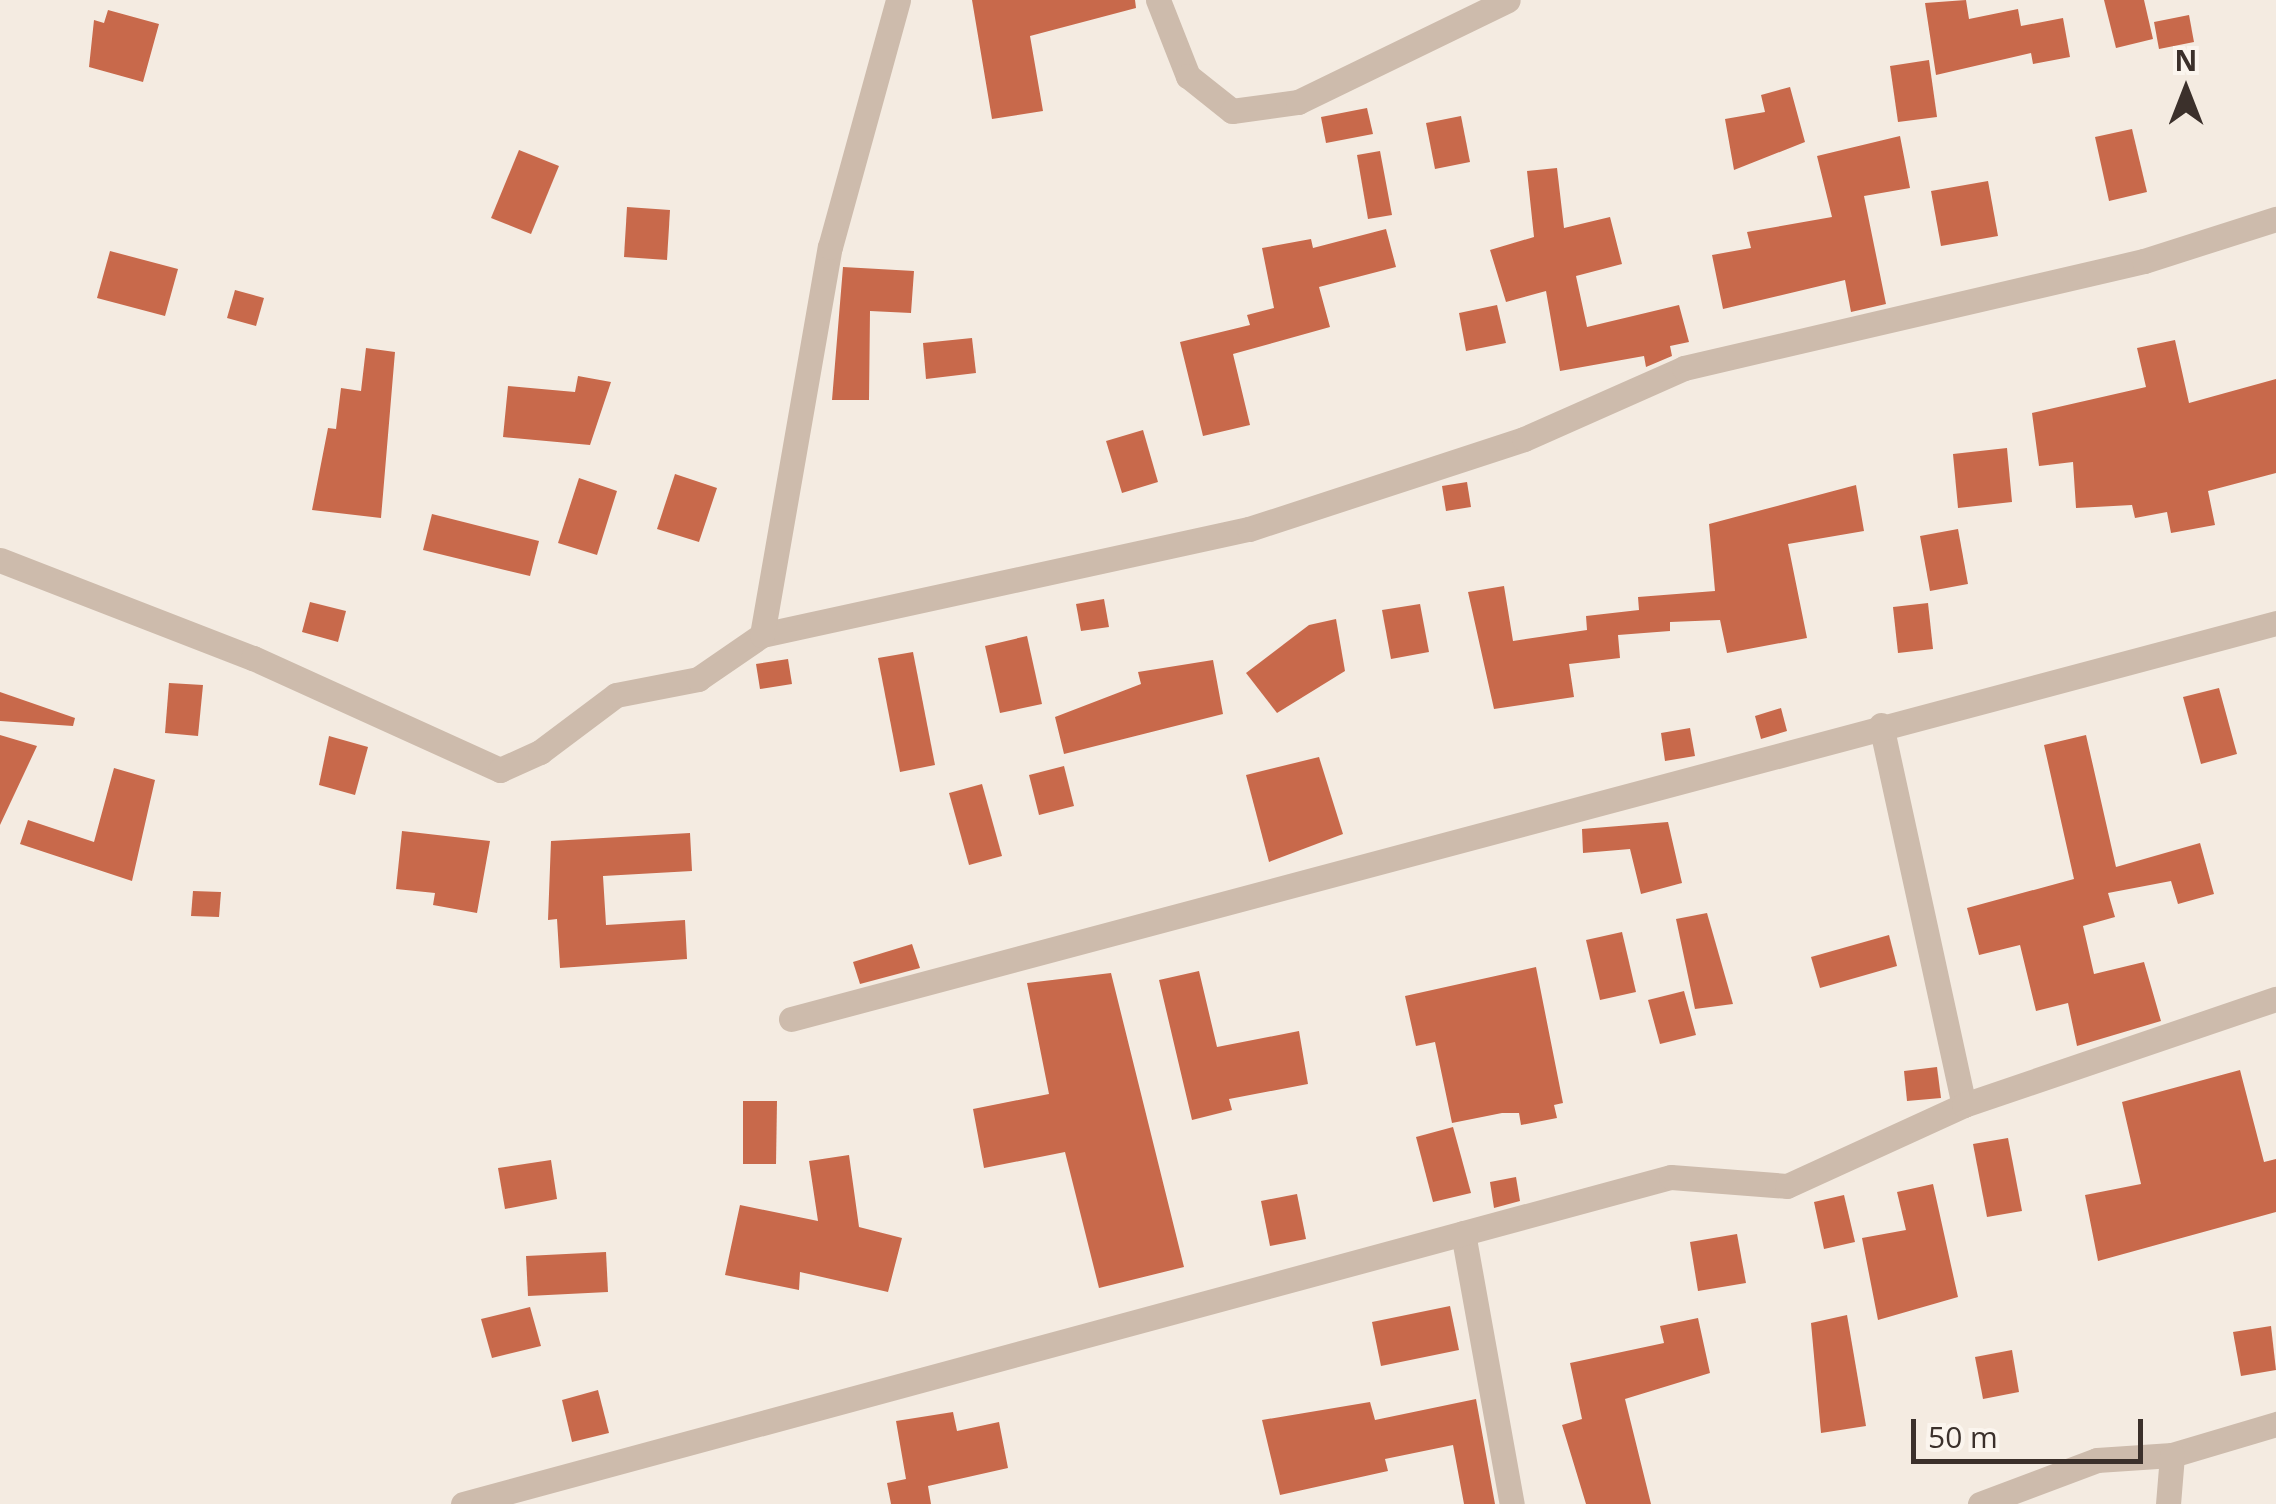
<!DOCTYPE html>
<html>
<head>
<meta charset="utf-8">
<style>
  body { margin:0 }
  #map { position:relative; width:2276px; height:1504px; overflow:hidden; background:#f4ebe1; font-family:"Open Sans",sans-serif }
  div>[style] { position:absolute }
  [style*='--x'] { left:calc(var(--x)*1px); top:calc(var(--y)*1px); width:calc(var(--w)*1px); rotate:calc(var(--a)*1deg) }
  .building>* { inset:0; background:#c8694b }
  .street>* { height:25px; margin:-12.5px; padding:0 12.5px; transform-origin:12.5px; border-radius:12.5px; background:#cdbbac }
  span { translate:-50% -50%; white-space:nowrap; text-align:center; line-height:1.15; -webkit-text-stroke:8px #fbf5ee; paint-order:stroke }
  .north { position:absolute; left:2136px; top:40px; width:100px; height:100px; -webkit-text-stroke:8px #fbf5ee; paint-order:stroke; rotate:0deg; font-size:28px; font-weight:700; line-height:40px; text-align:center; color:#3b302b }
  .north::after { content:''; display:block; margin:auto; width:35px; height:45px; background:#3b302b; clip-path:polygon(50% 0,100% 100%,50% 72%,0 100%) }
  .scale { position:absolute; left:1911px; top:1419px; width:232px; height:45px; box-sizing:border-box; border:5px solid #3b302b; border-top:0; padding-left:12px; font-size:30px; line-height:35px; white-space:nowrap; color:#3b302b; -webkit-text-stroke:8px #fbf5ee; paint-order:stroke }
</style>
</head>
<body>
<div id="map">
  <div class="building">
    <i style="clip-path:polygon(972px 0,1135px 0,1136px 8px,1030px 36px,1043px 111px,992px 119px)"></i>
    <i style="clip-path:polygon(1966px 0,1969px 19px,2018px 9px,2021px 26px,2063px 18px,2070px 57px,2033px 64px,2031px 53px,1936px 75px,1925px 3px)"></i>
    <i style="clip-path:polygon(2104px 0,2144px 0,2153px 39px,2116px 48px)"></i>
    <i style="clip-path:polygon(108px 10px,159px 24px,143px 82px,89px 67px,94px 20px,104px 23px)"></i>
    <i style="clip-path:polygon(2189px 15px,2194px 42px,2159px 49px,2154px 22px)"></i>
    <i style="clip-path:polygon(1929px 60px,1937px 117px,1898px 122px,1890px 66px)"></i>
    <i style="clip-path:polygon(1790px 87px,1805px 142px,1734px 170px,1725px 119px,1765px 112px,1761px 95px)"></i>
    <i style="clip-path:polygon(1367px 108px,1373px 134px,1326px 143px,1321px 117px)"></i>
    <i style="clip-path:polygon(1461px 116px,1470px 162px,1435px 169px,1426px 123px)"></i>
    <i style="clip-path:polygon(2132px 129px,2147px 192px,2109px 201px,2095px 137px)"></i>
    <i style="clip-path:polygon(1900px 136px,1910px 188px,1864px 196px,1886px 304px,1851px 312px,1845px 280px,1723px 309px,1712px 255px,1751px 248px,1747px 232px,1832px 217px,1817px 156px)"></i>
    <i style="clip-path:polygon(519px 150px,559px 166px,531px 234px,491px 218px)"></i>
    <i style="clip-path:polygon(1380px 151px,1392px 215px,1368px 219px,1357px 155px)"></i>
    <i style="clip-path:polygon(1557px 168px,1564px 228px,1610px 217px,1622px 264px,1576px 276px,1587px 327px,1679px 305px,1689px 342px,1670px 346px,1672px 356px,1646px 367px,1644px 356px,1560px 371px,1546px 291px,1506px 302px,1490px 250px,1534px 237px,1527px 171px)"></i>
    <i style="clip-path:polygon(1988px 181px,1998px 236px,1941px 246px,1931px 191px)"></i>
    <i style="clip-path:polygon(627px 207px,670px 210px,667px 260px,624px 257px)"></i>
    <i style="clip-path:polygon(1386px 229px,1396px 267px,1319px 287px,1330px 327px,1233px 354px,1250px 425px,1203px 436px,1180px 342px,1250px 325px,1247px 315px,1274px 308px,1262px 248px,1311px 239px,1313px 248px)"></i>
    <i style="clip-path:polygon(110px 251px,178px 269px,165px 316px,97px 298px)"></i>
    <i style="clip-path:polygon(843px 267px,914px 271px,911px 313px,870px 311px,869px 400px,832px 400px)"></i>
    <i style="clip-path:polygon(235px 290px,264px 298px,256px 326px,227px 318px)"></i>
    <i style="clip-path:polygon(1497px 305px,1506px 343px,1466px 351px,1459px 313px)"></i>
    <i style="clip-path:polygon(972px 338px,976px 373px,926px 379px,923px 343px)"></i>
    <i style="clip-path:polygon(2175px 340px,2189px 403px,2276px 379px,2276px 473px,2208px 491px,2215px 525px,2171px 533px,2167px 512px,2135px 518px,2132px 505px,2076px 508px,2073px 462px,2039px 466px,2032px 413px,2146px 387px,2137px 348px)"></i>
    <i style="clip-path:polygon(366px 348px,395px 352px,381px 518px,312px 510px,328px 428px,336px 429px,341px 388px,361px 391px)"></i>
    <i style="clip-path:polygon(578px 376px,611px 382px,590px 445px,503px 437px,508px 386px,575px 392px)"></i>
    <i style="clip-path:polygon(1143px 430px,1158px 482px,1122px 493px,1106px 441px)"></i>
    <i style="clip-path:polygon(2007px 448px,2012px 502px,1958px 508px,1953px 454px)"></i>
    <i style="clip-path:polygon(675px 474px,717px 488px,699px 542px,657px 529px)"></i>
    <i style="clip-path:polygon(579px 478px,617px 491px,597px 555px,558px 543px)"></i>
    <i style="clip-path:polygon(1467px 482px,1471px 507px,1446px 511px,1442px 486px)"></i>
    <i style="clip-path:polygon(1856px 485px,1864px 531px,1788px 544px,1807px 638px,1727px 653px,1720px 620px,1670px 622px,1670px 631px,1618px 635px,1620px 658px,1569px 664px,1574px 697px,1494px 709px,1468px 592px,1504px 586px,1513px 641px,1587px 630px,1586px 616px,1639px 610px,1638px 597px,1715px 591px,1709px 524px)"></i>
    <i style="clip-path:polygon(432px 514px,539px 541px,530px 576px,423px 550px)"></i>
    <i style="clip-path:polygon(1958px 529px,1968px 584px,1930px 591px,1920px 536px)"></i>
    <i style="clip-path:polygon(1104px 599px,1109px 627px,1081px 631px,1076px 604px)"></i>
    <i style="clip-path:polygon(310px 602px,346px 611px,338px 642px,302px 632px)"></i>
    <i style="clip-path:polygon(1928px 603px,1933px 649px,1898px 653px,1893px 607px)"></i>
    <i style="clip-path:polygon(1420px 604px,1429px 652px,1391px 659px,1382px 610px)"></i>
    <i style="clip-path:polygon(1336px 619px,1345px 671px,1277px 713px,1246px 673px,1309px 625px)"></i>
    <i style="clip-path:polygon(1027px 636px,1042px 704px,1000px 713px,985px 646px)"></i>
    <i style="clip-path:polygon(913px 652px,935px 765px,900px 772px,878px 658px)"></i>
    <i style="clip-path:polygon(788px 659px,792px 684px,760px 689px,756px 664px)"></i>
    <i style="clip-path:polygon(1213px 660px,1223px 714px,1064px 754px,1055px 717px,1141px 684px,1138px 672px)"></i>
    <i style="clip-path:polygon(169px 683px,203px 685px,198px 736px,165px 733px)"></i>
    <i style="clip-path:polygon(2219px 688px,2237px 754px,2201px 764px,2183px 697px)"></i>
    <i style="clip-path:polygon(0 692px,75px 718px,73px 726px,0 721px)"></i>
    <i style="clip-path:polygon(1781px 708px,1787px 731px,1761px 739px,1755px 716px)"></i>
    <i style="clip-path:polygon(1690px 728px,1695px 756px,1665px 761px,1661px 733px)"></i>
    <i style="clip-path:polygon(0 735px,37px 746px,0 825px)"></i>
    <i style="clip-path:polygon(2086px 735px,2116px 867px,2200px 843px,2214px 894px,2178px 904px,2171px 881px,2108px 893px,2115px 917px,2083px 926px,2094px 974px,2144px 962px,2161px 1021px,2077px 1046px,2068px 1003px,2036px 1011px,2020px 945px,1979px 955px,1967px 908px,2074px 879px,2044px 745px)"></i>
    <i style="clip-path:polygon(329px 736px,368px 747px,355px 795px,319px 785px)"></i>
    <i style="clip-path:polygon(1319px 757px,1343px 834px,1269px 862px,1246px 775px)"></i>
    <i style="clip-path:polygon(1064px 766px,1074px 806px,1039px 815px,1029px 775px)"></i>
    <i style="clip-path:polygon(114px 768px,155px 780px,132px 881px,20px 844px,28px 820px,94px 842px)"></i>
    <i style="clip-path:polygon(982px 784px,1002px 856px,969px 865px,949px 793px)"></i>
    <i style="clip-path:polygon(1668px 822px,1682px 883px,1641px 894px,1630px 849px,1583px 853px,1582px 829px)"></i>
    <i style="clip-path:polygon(402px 831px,490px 841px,477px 913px,433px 905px,435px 893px,396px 889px)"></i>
    <i style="clip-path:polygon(690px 833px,692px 871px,603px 876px,606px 925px,685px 920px,687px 959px,560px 968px,557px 919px,548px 920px,551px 841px)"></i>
    <i style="clip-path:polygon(193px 891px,221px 892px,219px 917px,191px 916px)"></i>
    <i style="clip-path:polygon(1707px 913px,1733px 1004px,1695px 1009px,1676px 919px)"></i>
    <i style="clip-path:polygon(1622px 932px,1636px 992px,1600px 1000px,1586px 940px)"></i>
    <i style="clip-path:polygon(1889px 935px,1897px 966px,1820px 988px,1811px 957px)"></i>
    <i style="clip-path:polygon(912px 944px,920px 968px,860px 984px,853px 962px)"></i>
    <i style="clip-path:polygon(1536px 967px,1563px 1103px,1554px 1105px,1557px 1118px,1521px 1125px,1519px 1113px,1502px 1113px,1452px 1123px,1435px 1042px,1416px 1046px,1405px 996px)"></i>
    <i style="clip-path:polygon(1199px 971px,1217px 1047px,1299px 1031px,1308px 1084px,1229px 1099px,1232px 1110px,1192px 1120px,1159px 980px)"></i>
    <i style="clip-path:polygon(1111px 973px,1184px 1267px,1099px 1288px,1065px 1152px,984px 1168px,973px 1109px,1049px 1094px,1027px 983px)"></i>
    <i style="clip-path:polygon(1684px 991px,1696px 1035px,1660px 1044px,1648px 1000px)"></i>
    <i style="clip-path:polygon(1937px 1067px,1941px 1098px,1907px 1101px,1904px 1071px)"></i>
    <i style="clip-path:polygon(2240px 1070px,2264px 1162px,2276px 1159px,2276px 1212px,2098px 1261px,2085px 1195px,2141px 1184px,2122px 1102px)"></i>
    <i style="clip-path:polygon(743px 1101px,777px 1101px,776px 1164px,743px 1164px)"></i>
    <i style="clip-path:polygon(1453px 1127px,1471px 1193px,1433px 1202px,1416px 1137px)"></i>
    <i style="clip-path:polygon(2008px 1138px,2022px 1211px,1987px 1217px,1973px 1144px)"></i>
    <i style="clip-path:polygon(849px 1155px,859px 1227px,902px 1238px,888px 1292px,800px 1272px,799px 1290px,725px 1275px,740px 1205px,818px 1221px,809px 1161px)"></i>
    <i style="clip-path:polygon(551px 1160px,557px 1199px,505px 1209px,498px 1168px)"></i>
    <i style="clip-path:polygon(1516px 1177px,1520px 1201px,1494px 1208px,1490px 1182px)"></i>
    <i style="clip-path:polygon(1933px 1184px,1958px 1297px,1878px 1320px,1862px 1238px,1906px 1230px,1897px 1192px)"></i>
    <i style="clip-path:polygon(1297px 1194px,1306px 1239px,1270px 1246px,1261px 1201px)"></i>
    <i style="clip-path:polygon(1844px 1195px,1855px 1242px,1824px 1249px,1814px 1202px)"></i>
    <i style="clip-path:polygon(1737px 1234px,1746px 1283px,1698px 1291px,1690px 1242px)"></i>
    <i style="clip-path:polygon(606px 1252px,608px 1292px,528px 1296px,526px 1256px)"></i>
    <i style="clip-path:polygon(1450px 1306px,1459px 1350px,1381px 1366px,1372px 1322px)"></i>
    <i style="clip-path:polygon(530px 1307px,541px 1346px,492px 1358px,481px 1319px)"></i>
    <i style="clip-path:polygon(1847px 1315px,1866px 1426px,1821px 1433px,1811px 1323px)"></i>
    <i style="clip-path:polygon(1698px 1318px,1710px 1373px,1625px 1399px,1651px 1504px,1586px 1504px,1562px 1425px,1582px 1419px,1570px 1363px,1664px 1343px,1660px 1326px)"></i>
    <i style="clip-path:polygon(2271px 1326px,2276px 1370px,2241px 1376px,2233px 1332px)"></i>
    <i style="clip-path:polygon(2012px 1350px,2019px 1392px,1983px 1399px,1975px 1357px)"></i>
    <i style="clip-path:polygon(598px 1390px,609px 1433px,572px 1442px,562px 1400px)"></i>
    <i style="clip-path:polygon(1476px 1399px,1495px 1504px,1464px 1504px,1453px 1445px,1385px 1459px,1388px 1471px,1280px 1495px,1262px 1420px,1370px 1402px,1375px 1420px)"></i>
    <i style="clip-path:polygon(953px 1412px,957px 1431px,999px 1422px,1008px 1468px,928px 1486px,931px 1504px,891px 1504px,887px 1483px,906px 1479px,896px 1421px)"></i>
  </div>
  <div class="street">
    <i style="--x:1158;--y:0;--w:82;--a:68.5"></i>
    <i style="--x:1188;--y:76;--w:56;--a:38.5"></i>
    <i style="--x:1232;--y:111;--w:67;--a:-7.8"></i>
    <i style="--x:1298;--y:102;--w:233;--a:-25.9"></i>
    <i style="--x:0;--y:560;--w:271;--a:21.2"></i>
    <i style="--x:253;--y:658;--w:271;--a:24.4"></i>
    <i style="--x:500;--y:770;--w:44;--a:-24.2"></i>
    <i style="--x:540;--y:752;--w:95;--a:-36.9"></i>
    <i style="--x:616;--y:695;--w:84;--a:-11"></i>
    <i style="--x:698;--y:679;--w:78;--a:-34.5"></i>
    <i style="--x:762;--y:635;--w:498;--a:-12.3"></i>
    <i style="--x:1249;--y:529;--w:289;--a:-18.1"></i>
    <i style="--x:1524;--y:439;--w:175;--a:-23.9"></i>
    <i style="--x:1684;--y:368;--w:472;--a:-13.1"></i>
    <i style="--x:2144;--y:261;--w:139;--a:-17.7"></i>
    <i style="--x:762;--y:635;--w:394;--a:-80.1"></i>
    <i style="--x:830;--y:247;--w:256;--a:-74.6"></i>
    <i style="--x:1881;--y:725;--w:389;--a:77.7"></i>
    <i style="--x:791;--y:1019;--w:1537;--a:-14.93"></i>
    <i style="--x:1463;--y:1233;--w:275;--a:79.8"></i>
    <i style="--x:463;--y:1504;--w:1251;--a:-15.15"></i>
    <i style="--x:1671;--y:1177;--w:116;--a:4.4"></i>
    <i style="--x:1787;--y:1186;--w:195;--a:-24.6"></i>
    <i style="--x:1964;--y:1105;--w:330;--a:-18.8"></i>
    <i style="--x:1980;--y:1504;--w:125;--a:-20.6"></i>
    <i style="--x:2097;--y:1460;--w:75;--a:-3.8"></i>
    <i style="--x:2172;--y:1455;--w:109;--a:-16.6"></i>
    <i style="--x:2168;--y:1504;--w:49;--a:-85.3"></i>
  </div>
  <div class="north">N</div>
  <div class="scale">50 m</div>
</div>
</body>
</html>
